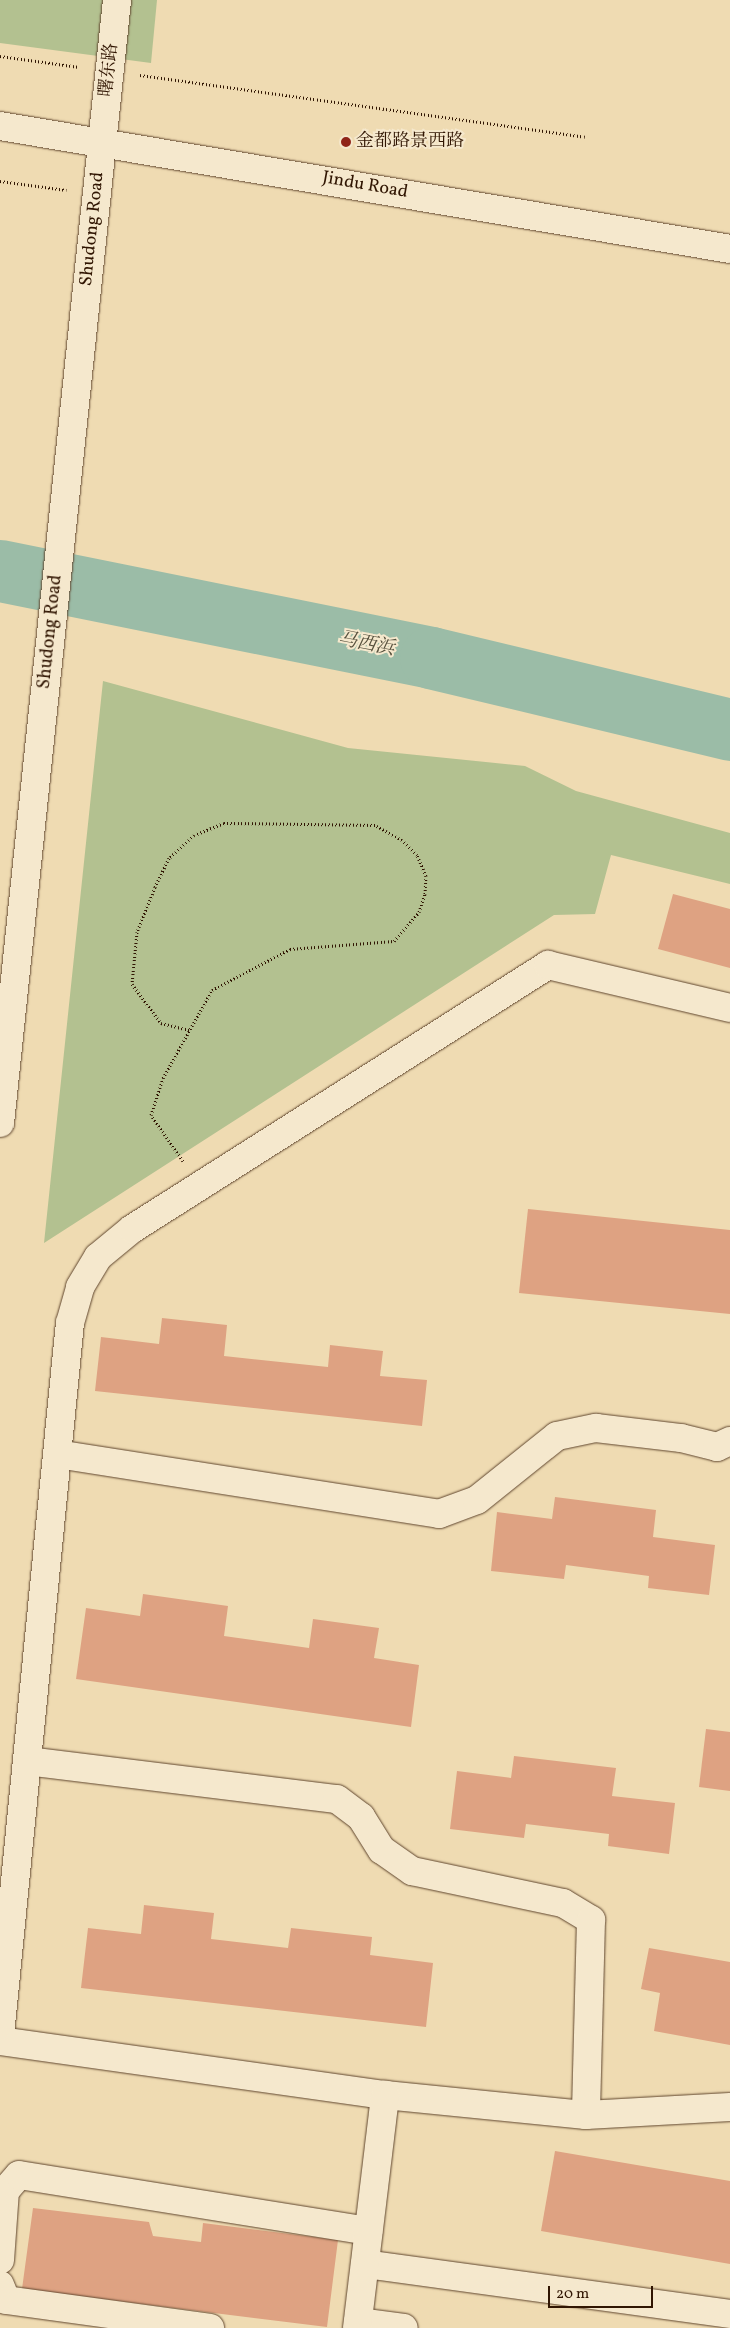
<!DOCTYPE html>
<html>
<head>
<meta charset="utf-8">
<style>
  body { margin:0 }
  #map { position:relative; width:730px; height:2328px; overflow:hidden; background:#efdbb2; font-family:Vollkorn,"Noto Serif SC",serif }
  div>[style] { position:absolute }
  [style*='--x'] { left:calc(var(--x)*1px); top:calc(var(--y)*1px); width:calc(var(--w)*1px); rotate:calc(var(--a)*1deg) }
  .green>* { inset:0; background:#b3c190 }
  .river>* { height:62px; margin:-31px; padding:0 31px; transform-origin:31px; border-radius:31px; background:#9bbca7 }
  .building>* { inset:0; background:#dea282 }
  .path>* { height:3px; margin-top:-1.5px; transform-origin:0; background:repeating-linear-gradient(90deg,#301502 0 1px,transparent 0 3.5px) }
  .roads { filter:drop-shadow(0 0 1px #60462e) drop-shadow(0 0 1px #60462e) }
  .minor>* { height:28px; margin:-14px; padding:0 14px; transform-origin:14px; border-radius:14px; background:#f5e8cd }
  .tertiary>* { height:28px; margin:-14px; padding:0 14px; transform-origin:14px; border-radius:14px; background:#f5e8cd }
  .secondary>* { height:28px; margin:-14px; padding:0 14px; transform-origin:14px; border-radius:14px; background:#f5e8cd }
  .dots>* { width:14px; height:14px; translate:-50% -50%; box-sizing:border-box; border:2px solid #f5e8cd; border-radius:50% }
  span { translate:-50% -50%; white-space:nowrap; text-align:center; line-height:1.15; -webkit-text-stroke:4px #f5e8cd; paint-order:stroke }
  .street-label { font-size:18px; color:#301502 }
  .poi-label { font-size:18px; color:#301502 }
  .left { translate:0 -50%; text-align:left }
  .water-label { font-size:19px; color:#554f3c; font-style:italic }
  .scale { position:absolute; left:548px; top:2286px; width:105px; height:22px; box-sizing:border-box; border:2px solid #301502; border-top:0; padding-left:6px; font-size:15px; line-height:18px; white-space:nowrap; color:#301502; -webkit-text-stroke:4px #f5e8cd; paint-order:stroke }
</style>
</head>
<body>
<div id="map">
  <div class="green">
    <i style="clip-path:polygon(0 0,157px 0,151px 63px,0 43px)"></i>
    <i style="clip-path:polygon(103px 681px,348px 748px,525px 766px,576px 791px,730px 833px,730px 884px,611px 855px,595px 914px,554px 915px,44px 1243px)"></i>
  </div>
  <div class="river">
    <i style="--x:0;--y:571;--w:440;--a:11.4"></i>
    <i style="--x:431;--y:658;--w:308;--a:13.5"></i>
  </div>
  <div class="building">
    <i style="clip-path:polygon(673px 894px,730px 909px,730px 968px,658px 949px)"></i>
    <i style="clip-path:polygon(528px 1209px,730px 1230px,730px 1314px,519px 1293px)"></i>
    <i style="clip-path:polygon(162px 1318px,227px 1325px,224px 1356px,328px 1367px,330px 1345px,383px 1351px,380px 1376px,427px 1380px,422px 1426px,95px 1391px,101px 1337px,159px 1344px)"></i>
    <i style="clip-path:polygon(555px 1497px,656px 1510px,653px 1537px,715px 1545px,709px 1595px,648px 1588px,649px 1576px,566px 1565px,564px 1579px,491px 1571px,497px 1512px,552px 1519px)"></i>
    <i style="clip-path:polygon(143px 1594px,228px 1606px,224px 1636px,309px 1648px,313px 1619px,379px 1628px,374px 1658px,419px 1665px,411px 1727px,76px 1679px,86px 1608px,140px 1616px)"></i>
    <i style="clip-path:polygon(706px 1729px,730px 1732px,730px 1791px,699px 1787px)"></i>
    <i style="clip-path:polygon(514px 1756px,616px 1768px,612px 1796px,675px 1803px,669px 1854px,608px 1846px,609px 1834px,526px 1824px,524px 1838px,450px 1829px,457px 1771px,511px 1778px)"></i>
    <i style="clip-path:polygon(144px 1905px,214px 1913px,211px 1939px,288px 1948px,291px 1928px,372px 1937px,370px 1955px,433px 1963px,426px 2027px,81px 1988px,88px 1928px,141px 1934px)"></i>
    <i style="clip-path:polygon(649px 1948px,730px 1962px,730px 2045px,654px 2031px,660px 1993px,641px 1989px)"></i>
    <i style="clip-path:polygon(555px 2151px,730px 2181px,730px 2264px,541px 2231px)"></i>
    <i style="clip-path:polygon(33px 2208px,149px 2222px,153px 2236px,201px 2242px,203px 2223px,338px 2240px,327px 2327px,22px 2289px)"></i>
  </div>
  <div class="path">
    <i style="--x:0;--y:56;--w:80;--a:7.9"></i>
    <i style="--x:140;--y:75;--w:449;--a:7.9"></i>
    <i style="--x:0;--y:181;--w:67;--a:7.8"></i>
    <i style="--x:183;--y:1161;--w:56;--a:-124.8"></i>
    <i style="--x:151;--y:1115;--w:39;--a:-72"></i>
    <i style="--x:163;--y:1078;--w:101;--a:-60.9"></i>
    <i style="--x:212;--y:990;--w:88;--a:-27.7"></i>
    <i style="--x:290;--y:949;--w:104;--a:-4.4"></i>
    <i style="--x:394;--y:941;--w:38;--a:-49"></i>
    <i style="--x:419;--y:912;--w:19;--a:-72"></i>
    <i style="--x:425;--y:894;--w:18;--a:-87"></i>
    <i style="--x:426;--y:876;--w:23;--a:-113"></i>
    <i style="--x:417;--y:855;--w:21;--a:-135"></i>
    <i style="--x:402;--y:840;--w:31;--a:-151"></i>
    <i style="--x:375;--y:825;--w:151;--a:-179.2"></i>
    <i style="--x:224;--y:823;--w:32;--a:158"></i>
    <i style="--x:194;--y:835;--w:34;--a:137"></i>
    <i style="--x:169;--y:858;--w:32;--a:116"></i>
    <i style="--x:155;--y:887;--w:48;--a:111.8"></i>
    <i style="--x:137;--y:932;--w:52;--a:95.5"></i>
    <i style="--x:132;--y:984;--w:49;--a:53.4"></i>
    <i style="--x:161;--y:1023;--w:29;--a:14"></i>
  </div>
  <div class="roads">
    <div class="minor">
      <i style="--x:57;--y:1454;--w:387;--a:8.9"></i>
      <i style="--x:439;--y:1514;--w:40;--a:-20.2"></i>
      <i style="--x:477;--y:1500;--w:102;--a:-38.7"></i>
      <i style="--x:557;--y:1436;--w:40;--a:-12"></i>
      <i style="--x:596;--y:1428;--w:86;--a:6.7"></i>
      <i style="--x:681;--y:1438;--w:37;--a:14"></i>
      <i style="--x:717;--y:1447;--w:14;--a:-25"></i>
      <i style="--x:27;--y:1761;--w:312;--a:7"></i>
      <i style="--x:337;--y:1799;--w:30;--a:37"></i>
      <i style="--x:361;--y:1817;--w:39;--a:58"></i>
      <i style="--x:382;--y:1850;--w:37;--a:35"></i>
      <i style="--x:412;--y:1871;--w:154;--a:12"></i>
      <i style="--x:563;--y:1903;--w:33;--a:31"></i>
      <i style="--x:591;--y:1920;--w:195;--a:91.5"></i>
      <i style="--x:0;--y:2035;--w:715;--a:-84.39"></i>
      <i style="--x:70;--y:1323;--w:37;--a:-74"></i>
      <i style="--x:80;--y:1287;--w:35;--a:-59"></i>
      <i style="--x:98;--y:1257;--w:44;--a:-39.5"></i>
      <i style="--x:132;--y:1229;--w:493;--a:-32.4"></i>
      <i style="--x:548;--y:965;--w:187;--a:13.3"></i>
      <i style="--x:0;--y:2041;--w:389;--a:8"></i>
      <i style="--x:385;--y:2095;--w:202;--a:5.7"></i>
      <i style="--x:586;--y:2115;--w:144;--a:-3.2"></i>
      <i style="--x:0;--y:2260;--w:69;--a:-85.9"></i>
      <i style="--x:5;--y:2191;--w:21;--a:-49"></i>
      <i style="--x:19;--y:2175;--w:354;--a:9.1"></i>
      <i style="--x:365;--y:2264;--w:368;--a:7.8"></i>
      <i style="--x:0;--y:2285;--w:16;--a:68"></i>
      <i style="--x:6;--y:2300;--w:206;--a:7.8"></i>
      <i style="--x:358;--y:2322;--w:46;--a:7.4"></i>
      <i style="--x:357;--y:2328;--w:235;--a:-83.1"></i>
    </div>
    <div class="tertiary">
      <i style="--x:0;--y:1123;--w:1129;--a:-84.05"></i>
    </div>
    <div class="secondary">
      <i style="--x:0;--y:126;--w:740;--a:9.56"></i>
    </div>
  </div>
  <div class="dots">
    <i style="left:346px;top:142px;background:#8f2418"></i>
  </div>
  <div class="street-label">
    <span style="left:110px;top:70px;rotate:-84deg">曙东路</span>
    <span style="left:365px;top:186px;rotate:10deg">Jindu Road</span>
    <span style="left:93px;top:229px;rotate:-84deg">Shudong Road</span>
    <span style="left:51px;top:632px;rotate:-84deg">Shudong Road</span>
  </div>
  <div class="poi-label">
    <span class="left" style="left:356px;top:142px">金都路景西路</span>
  </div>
  <div class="water-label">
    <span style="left:366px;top:645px;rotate:11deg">马西浜</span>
  </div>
  <div class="scale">20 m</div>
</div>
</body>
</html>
